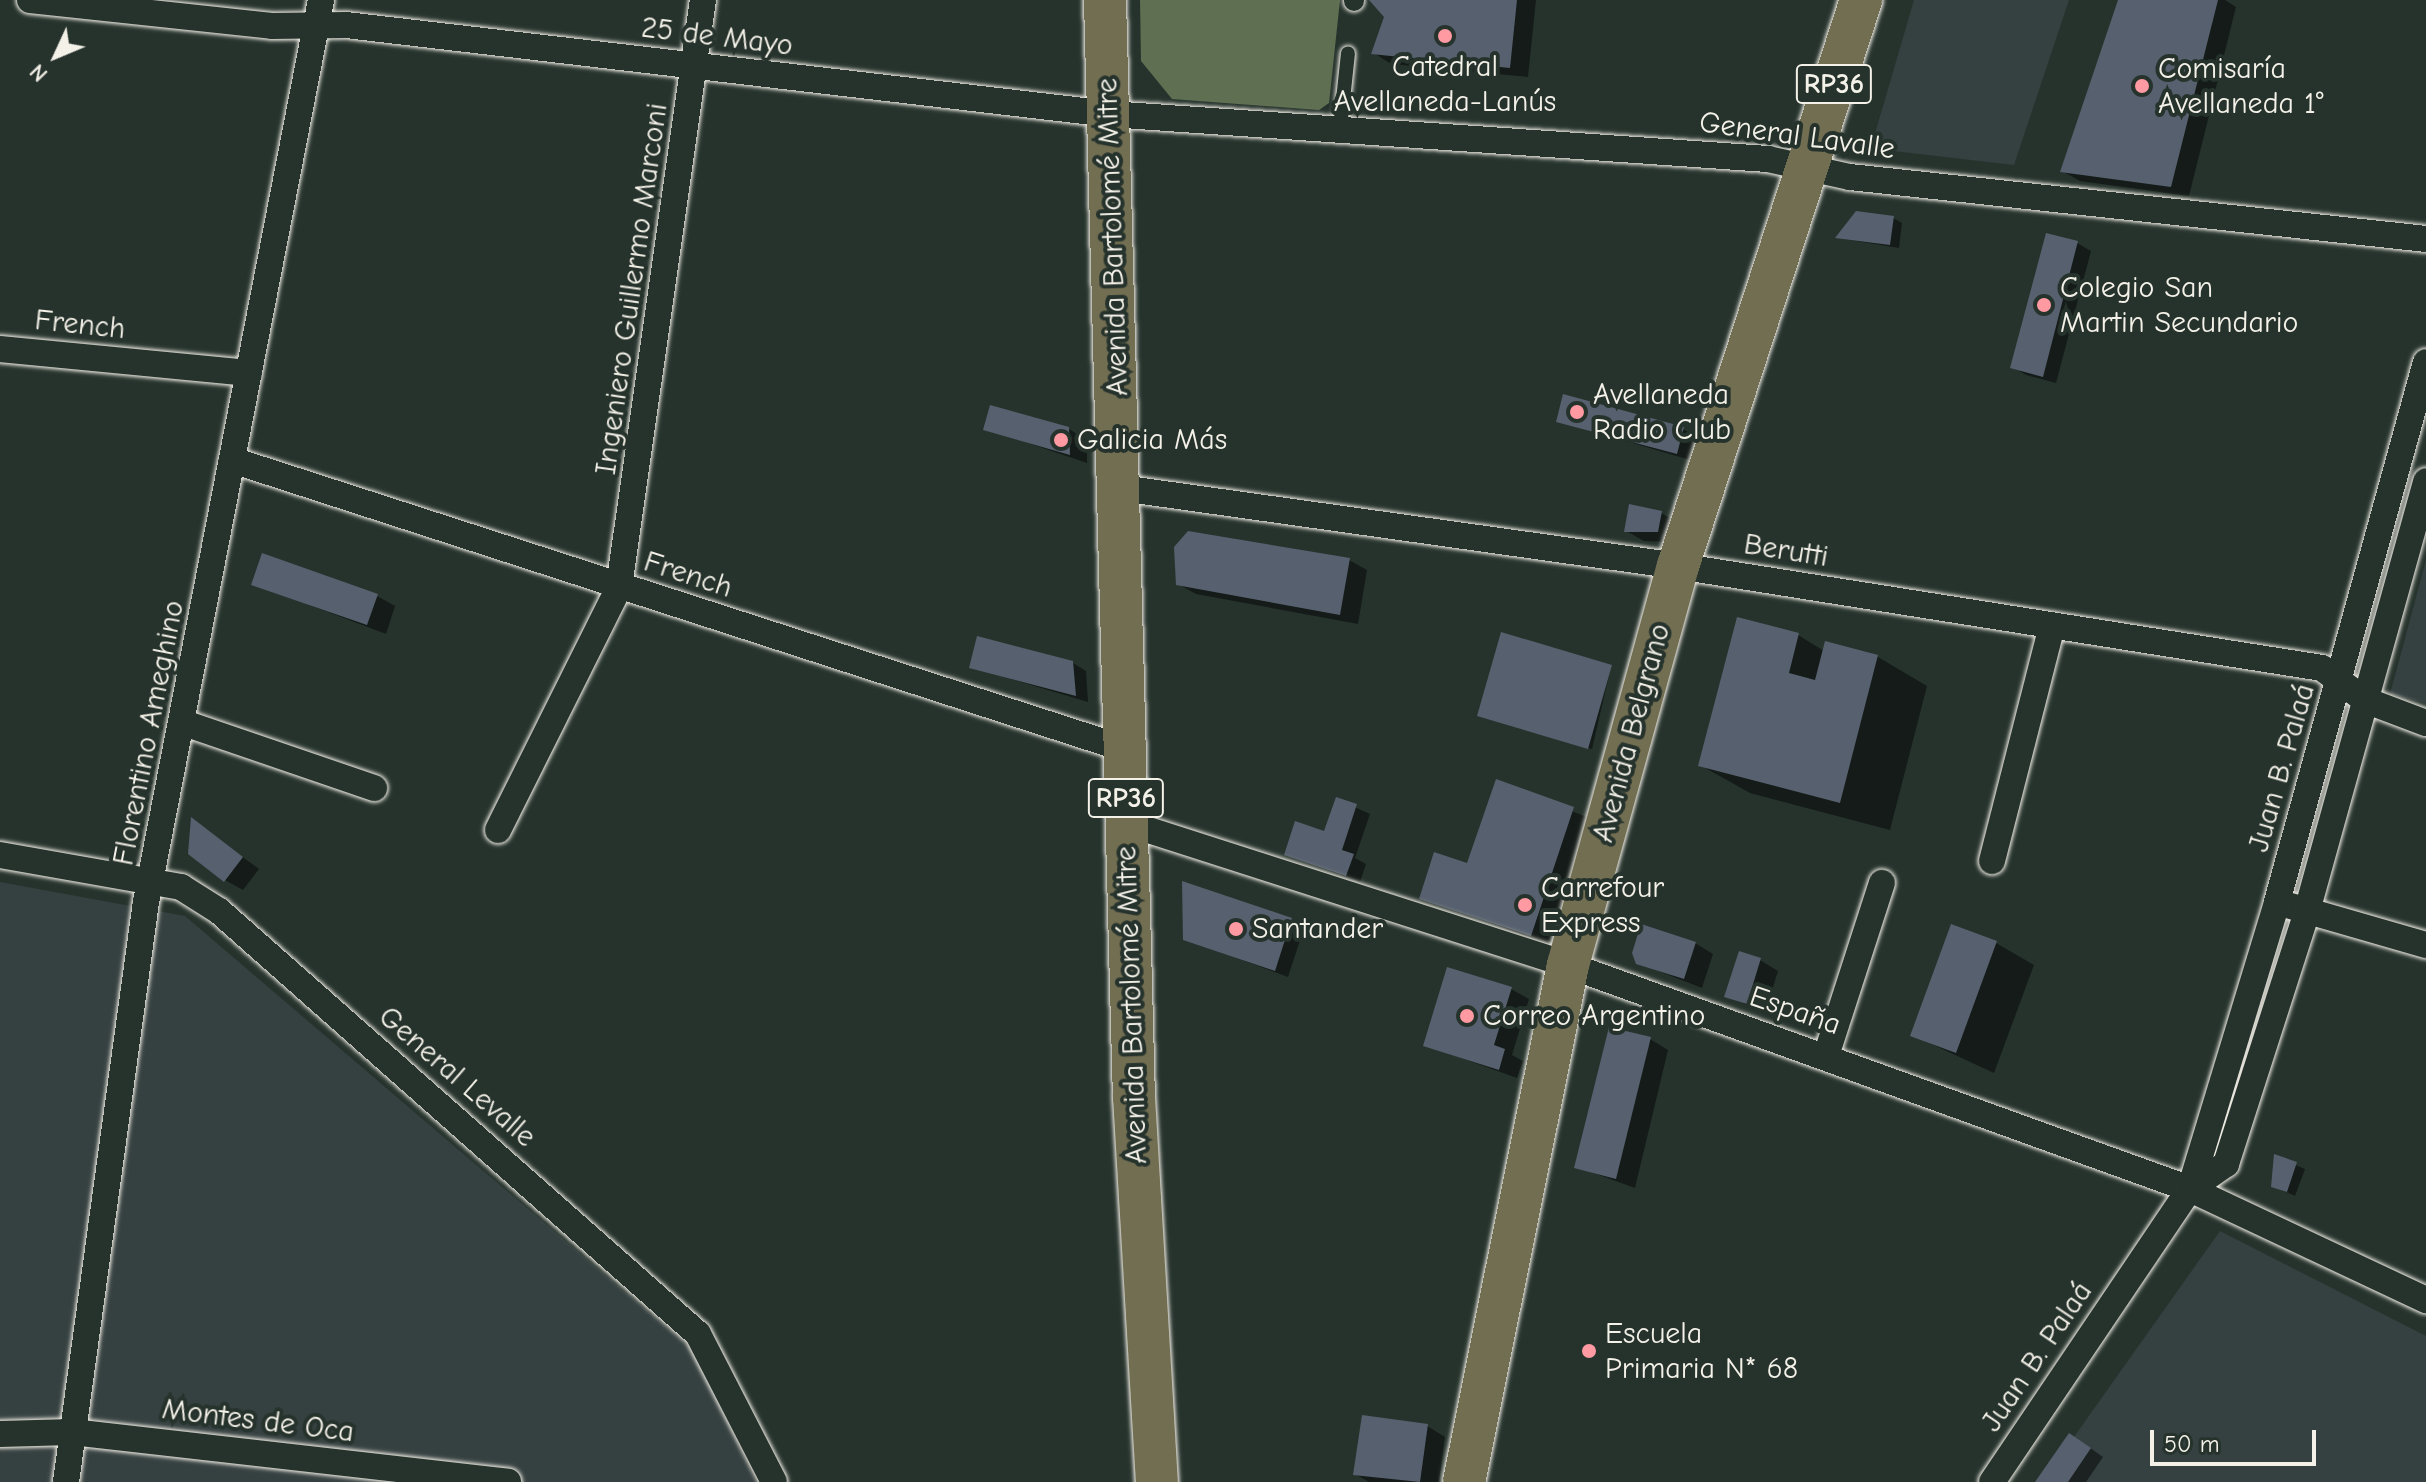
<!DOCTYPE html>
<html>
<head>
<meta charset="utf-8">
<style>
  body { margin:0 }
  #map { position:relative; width:2426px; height:1482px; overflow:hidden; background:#26332d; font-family:"Comic Neue",sans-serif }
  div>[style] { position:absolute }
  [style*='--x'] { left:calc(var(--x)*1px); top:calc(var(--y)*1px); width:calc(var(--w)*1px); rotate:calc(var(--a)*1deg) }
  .built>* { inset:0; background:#354040 }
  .green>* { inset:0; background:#5f6f51 }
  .shadow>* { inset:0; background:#0007 }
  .building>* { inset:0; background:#57606e }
  .roads { filter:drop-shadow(0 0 2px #f4f1e8) drop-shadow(0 0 2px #f4f1e8) }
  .service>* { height:14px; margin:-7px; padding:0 7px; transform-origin:7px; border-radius:7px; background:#26332d }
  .pedestrian>* { height:20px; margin:-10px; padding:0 10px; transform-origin:10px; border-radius:10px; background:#26332d }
  .minor>* { height:26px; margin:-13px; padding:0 13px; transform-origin:13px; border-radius:13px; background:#26332d }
  .primary>* { height:42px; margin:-21px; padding:0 21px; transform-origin:21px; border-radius:21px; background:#726e52 }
  .dots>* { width:22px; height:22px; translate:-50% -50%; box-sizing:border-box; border:4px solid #26332d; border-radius:50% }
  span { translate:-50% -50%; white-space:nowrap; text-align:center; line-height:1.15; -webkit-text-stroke:8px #26332d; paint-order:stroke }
  .shield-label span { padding:2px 6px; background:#26332d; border:2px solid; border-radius:6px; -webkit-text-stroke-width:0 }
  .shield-label { font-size:28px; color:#f4f1e8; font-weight:700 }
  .street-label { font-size:30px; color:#f4f1e8 }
  .poi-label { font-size:30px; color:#f4f1e8 }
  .left { translate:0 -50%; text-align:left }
  .north { position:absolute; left:16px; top:16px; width:80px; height:80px; -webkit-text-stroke:6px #26332d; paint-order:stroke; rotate:226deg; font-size:22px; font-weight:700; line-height:32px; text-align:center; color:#f4f1e8 }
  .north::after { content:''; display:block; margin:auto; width:28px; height:36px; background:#f4f1e8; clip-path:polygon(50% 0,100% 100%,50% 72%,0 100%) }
  .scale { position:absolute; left:2150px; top:1430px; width:166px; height:36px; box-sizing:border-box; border:4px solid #f4f1e8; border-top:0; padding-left:10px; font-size:24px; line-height:28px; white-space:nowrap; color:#f4f1e8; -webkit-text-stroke:6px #26332d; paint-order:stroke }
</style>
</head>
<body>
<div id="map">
  <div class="built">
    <i style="clip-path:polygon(1914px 0,2069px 0,2014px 165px,1885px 150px,1874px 137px)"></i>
    <i style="clip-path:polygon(2426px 560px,2426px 703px,2390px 694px)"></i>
    <i style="clip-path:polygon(0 882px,185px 916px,693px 1350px,756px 1482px,0 1482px)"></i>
    <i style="clip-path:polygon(2220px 1231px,2426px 1336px,2426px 1482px,2042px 1482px)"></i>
  </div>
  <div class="green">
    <i style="clip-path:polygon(1140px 0,1340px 0,1329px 103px,1319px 110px,1172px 99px,1141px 61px)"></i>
  </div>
  <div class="shadow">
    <i style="clip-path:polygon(1372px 0,1536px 0,1528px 77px,1391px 64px,1374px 53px,1386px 17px)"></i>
    <i style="clip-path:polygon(2120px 0,2225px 0,2236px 7px,2189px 196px,2080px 181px,2062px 171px)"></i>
    <i style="clip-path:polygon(1893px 218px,1902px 223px,1899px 248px,1838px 238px)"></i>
    <i style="clip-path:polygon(2077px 243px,2091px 251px,2056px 383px,2026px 375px,2013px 367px)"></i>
    <i style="clip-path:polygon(1558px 421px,1683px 429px,1696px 437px,1690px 460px)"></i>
    <i style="clip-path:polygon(986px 429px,1069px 429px,1087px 440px,1087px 463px)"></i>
    <i style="clip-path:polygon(1661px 513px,1679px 523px,1675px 542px,1644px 541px,1626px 531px)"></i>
    <i style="clip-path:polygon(1349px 560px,1367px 570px,1358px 624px,1196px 594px,1178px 584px)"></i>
    <i style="clip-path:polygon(254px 584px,377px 596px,395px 606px,386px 634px)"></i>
    <i style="clip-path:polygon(1798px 635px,1824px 651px,1826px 644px,1878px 657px,1927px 686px,1890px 830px,1750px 793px,1700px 765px)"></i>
    <i style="clip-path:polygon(1073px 663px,1086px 671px,1088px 702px,971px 667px)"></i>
    <i style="clip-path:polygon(1611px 667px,1592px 749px,1483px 717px)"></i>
    <i style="clip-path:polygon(1497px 782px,1592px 819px,1549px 944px,1422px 898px,1468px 865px)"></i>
    <i style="clip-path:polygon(1337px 799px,1370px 814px,1355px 858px,1366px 864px,1360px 882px,1286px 854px,1326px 834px)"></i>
    <i style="clip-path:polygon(193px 821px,259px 869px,243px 890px,225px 880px)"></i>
    <i style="clip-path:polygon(1291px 920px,1304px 928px,1288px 977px,1185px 939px)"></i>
    <i style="clip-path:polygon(1695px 943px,1713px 954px,1702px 988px,1638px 963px)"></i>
    <i style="clip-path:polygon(1996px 943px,2034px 965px,1994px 1073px,1912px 1035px)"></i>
    <i style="clip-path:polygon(1760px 960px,1778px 971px,1765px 1013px,1727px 996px)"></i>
    <i style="clip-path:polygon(1511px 989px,1529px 999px,1512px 1055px,1523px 1061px,1517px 1078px,1425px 1045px)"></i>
    <i style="clip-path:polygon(1650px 1039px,1668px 1050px,1635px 1188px,1577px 1167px)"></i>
    <i style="clip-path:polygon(2276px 1157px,2305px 1169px,2295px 1196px,2274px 1186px)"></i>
    <i style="clip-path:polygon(1427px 1426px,1445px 1437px,1439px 1482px,1369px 1482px,1355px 1474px)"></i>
    <i style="clip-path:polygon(2083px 1443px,2103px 1457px,2086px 1482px,2038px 1482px)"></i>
  </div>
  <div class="building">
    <i style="clip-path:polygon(1369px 0,1517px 0,1510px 68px,1371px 54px,1384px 17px)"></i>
    <i style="clip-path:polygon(2118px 0,2218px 0,2171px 187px,2060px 172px)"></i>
    <i style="clip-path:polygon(1856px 211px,1894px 216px,1890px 245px,1835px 238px)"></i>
    <i style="clip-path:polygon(2046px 233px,2078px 241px,2043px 377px,2010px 368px)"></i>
    <i style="clip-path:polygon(1563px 394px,1684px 427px,1677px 454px,1556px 422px)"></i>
    <i style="clip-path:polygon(990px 405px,1069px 427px,1070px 455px,983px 430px)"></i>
    <i style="clip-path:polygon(1629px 504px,1662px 511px,1658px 532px,1624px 532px)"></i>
    <i style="clip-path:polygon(1188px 531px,1350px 558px,1340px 615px,1176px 585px,1174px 547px)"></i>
    <i style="clip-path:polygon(262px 553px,378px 594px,367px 625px,251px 585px)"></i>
    <i style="clip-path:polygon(1737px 617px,1799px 633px,1789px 673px,1815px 680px,1825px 641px,1878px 655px,1840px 803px,1698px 766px)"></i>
    <i style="clip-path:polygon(1501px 632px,1612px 665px,1588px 749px,1477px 716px)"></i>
    <i style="clip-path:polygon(977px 636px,1073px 661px,1076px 696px,969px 668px)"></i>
    <i style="clip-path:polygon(1496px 779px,1574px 807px,1531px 936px,1419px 899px,1434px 852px,1467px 863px)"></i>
    <i style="clip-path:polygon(1336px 797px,1357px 804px,1342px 850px,1354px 854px,1346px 876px,1284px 855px,1295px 821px,1324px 831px)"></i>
    <i style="clip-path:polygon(191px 817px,243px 857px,224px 882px,188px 854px)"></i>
    <i style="clip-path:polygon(1182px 881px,1292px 918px,1275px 971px,1183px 940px)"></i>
    <i style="clip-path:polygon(1641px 924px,1696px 942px,1684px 979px,1636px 964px,1632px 953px)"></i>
    <i style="clip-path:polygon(1951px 924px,1997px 941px,1956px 1053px,1910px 1036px)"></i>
    <i style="clip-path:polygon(1739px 951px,1761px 958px,1747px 1004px,1724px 997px)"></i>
    <i style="clip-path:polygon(1447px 967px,1512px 987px,1494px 1045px,1505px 1049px,1499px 1070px,1423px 1046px)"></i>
    <i style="clip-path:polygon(1609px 1027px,1651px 1037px,1616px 1179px,1574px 1168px)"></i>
    <i style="clip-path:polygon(2274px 1154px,2297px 1162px,2287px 1192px,2271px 1187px)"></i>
    <i style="clip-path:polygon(1362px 1415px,1428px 1424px,1420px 1482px,1353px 1475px)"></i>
    <i style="clip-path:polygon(2069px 1433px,2091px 1448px,2068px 1482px,2035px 1482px)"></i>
  </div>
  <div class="roads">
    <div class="service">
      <i style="--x:1340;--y:128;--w:75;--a:-83.9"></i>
    </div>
    <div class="pedestrian">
      <i style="--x:1354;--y:1;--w:1;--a:-90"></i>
    </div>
    <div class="minor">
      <i style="--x:30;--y:0;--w:243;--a:6.1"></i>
      <i style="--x:272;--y:26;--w:74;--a:-0.8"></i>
      <i style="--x:346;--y:25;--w:768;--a:6.65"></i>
      <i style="--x:1109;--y:114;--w:661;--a:3.91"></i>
      <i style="--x:1768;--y:159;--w:84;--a:12.4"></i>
      <i style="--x:1850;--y:177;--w:579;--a:6.14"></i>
      <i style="--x:0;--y:349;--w:250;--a:5.5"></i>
      <i style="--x:232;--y:460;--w:939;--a:17.93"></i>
      <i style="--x:1121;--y:488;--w:562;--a:7.97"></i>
      <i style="--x:1678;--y:566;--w:652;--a:9"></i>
      <i style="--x:2322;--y:668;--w:54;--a:36.7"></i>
      <i style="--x:2365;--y:700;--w:65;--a:20.7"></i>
      <i style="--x:184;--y:723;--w:201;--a:18.9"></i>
      <i style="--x:1127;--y:823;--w:463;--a:17.8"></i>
      <i style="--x:1568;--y:965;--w:661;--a:19.81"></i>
      <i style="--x:2190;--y:1189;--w:261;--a:25.2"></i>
      <i style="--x:498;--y:830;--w:271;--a:-63.5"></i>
      <i style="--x:619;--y:587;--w:593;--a:-81.86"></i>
      <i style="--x:0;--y:855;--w:184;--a:10"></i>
      <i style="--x:181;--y:887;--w:45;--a:32.3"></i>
      <i style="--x:219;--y:911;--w:639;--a:41.45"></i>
      <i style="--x:698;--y:1334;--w:166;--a:62.8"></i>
      <i style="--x:1992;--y:861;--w:243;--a:-75.7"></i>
      <i style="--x:2291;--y:906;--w:141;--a:16.1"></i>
      <i style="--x:1826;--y:1056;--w:182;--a:-72.1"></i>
      <i style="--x:2190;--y:1189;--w:44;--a:-34.8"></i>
      <i style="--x:2226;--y:1164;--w:266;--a:-72.2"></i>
      <i style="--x:2307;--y:911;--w:446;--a:-74.5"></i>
      <i style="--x:0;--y:1434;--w:72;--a:-1.6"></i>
      <i style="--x:72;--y:1432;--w:439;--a:6.5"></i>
      <i style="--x:66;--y:1482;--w:585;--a:-82.15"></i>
      <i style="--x:146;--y:902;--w:919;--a:-79.02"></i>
      <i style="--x:1992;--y:1482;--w:354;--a:-56"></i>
      <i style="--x:2190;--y:1189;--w:300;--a:-73.1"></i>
      <i style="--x:2277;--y:902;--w:560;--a:-74.57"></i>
    </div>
    <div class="primary">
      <i style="--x:1105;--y:0;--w:1097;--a:88.49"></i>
      <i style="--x:1134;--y:1097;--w:386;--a:86.6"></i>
      <i style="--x:1464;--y:1482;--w:527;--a:-78.63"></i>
      <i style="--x:1568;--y:965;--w:414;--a:-74.6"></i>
      <i style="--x:1678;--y:566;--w:595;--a:-72.08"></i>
    </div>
  </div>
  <div class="dots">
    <i style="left:1445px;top:36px;background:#ff9aa2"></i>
    <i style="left:2142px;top:86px;background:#ff9aa2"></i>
    <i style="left:2044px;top:305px;background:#ff9aa2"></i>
    <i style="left:1577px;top:412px;background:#ff9aa2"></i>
    <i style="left:1061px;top:440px;background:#ff9aa2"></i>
    <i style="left:1525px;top:905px;background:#ff9aa2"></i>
    <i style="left:1236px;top:929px;background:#ff9aa2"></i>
    <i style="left:1467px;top:1016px;background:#ff9aa2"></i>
    <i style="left:1589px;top:1351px;background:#ff9aa2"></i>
  </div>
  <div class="shield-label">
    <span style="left:1834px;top:84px">RP36</span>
    <span style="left:1126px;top:798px">RP36</span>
  </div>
  <div class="street-label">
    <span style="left:717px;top:37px;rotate:7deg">25 de Mayo</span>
    <span style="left:1797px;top:136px;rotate:8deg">General Lavalle</span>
    <span style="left:1113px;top:237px;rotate:-92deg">Avenida Bartolomé Mitre</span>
    <span style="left:632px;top:289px;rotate:-82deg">Ingeniero Guillermo Marconi</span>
    <span style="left:80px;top:325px;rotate:6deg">French</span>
    <span style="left:1786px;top:551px;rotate:9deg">Berutti</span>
    <span style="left:688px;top:575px;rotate:18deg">French</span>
    <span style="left:149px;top:733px;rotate:-79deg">Florentino Ameghino</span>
    <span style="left:1632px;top:733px;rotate:-75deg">Avenida Belgrano</span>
    <span style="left:2282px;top:768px;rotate:-74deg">Juan B. Palaá</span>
    <span style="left:1132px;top:1005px;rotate:-92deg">Avenida Bartolomé Mitre</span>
    <span style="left:1795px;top:1011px;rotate:19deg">España</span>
    <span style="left:457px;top:1077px;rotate:41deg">General Levalle</span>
    <span style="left:2037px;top:1357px;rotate:-56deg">Juan B. Palaá</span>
    <span style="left:258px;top:1421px;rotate:7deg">Montes de Oca</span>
  </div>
  <div class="poi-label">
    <span style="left:1445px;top:84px">Catedral<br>Avellaneda-Lanús</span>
    <span class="left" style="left:2158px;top:86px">Comisaría<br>Avellaneda 1°</span>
    <span class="left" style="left:2060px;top:305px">Colegio San<br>Martin Secundario</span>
    <span class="left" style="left:1593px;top:412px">Avellaneda<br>Radio Club</span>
    <span class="left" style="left:1077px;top:440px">Galicia Más</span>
    <span class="left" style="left:1541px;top:905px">Carrefour<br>Express</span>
    <span class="left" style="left:1252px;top:929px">Santander</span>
    <span class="left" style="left:1483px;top:1016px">Correo Argentino</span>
    <span class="left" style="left:1605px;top:1351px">Escuela<br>Primaria N* 68</span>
  </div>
  <div class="north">N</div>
  <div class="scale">50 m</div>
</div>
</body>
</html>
